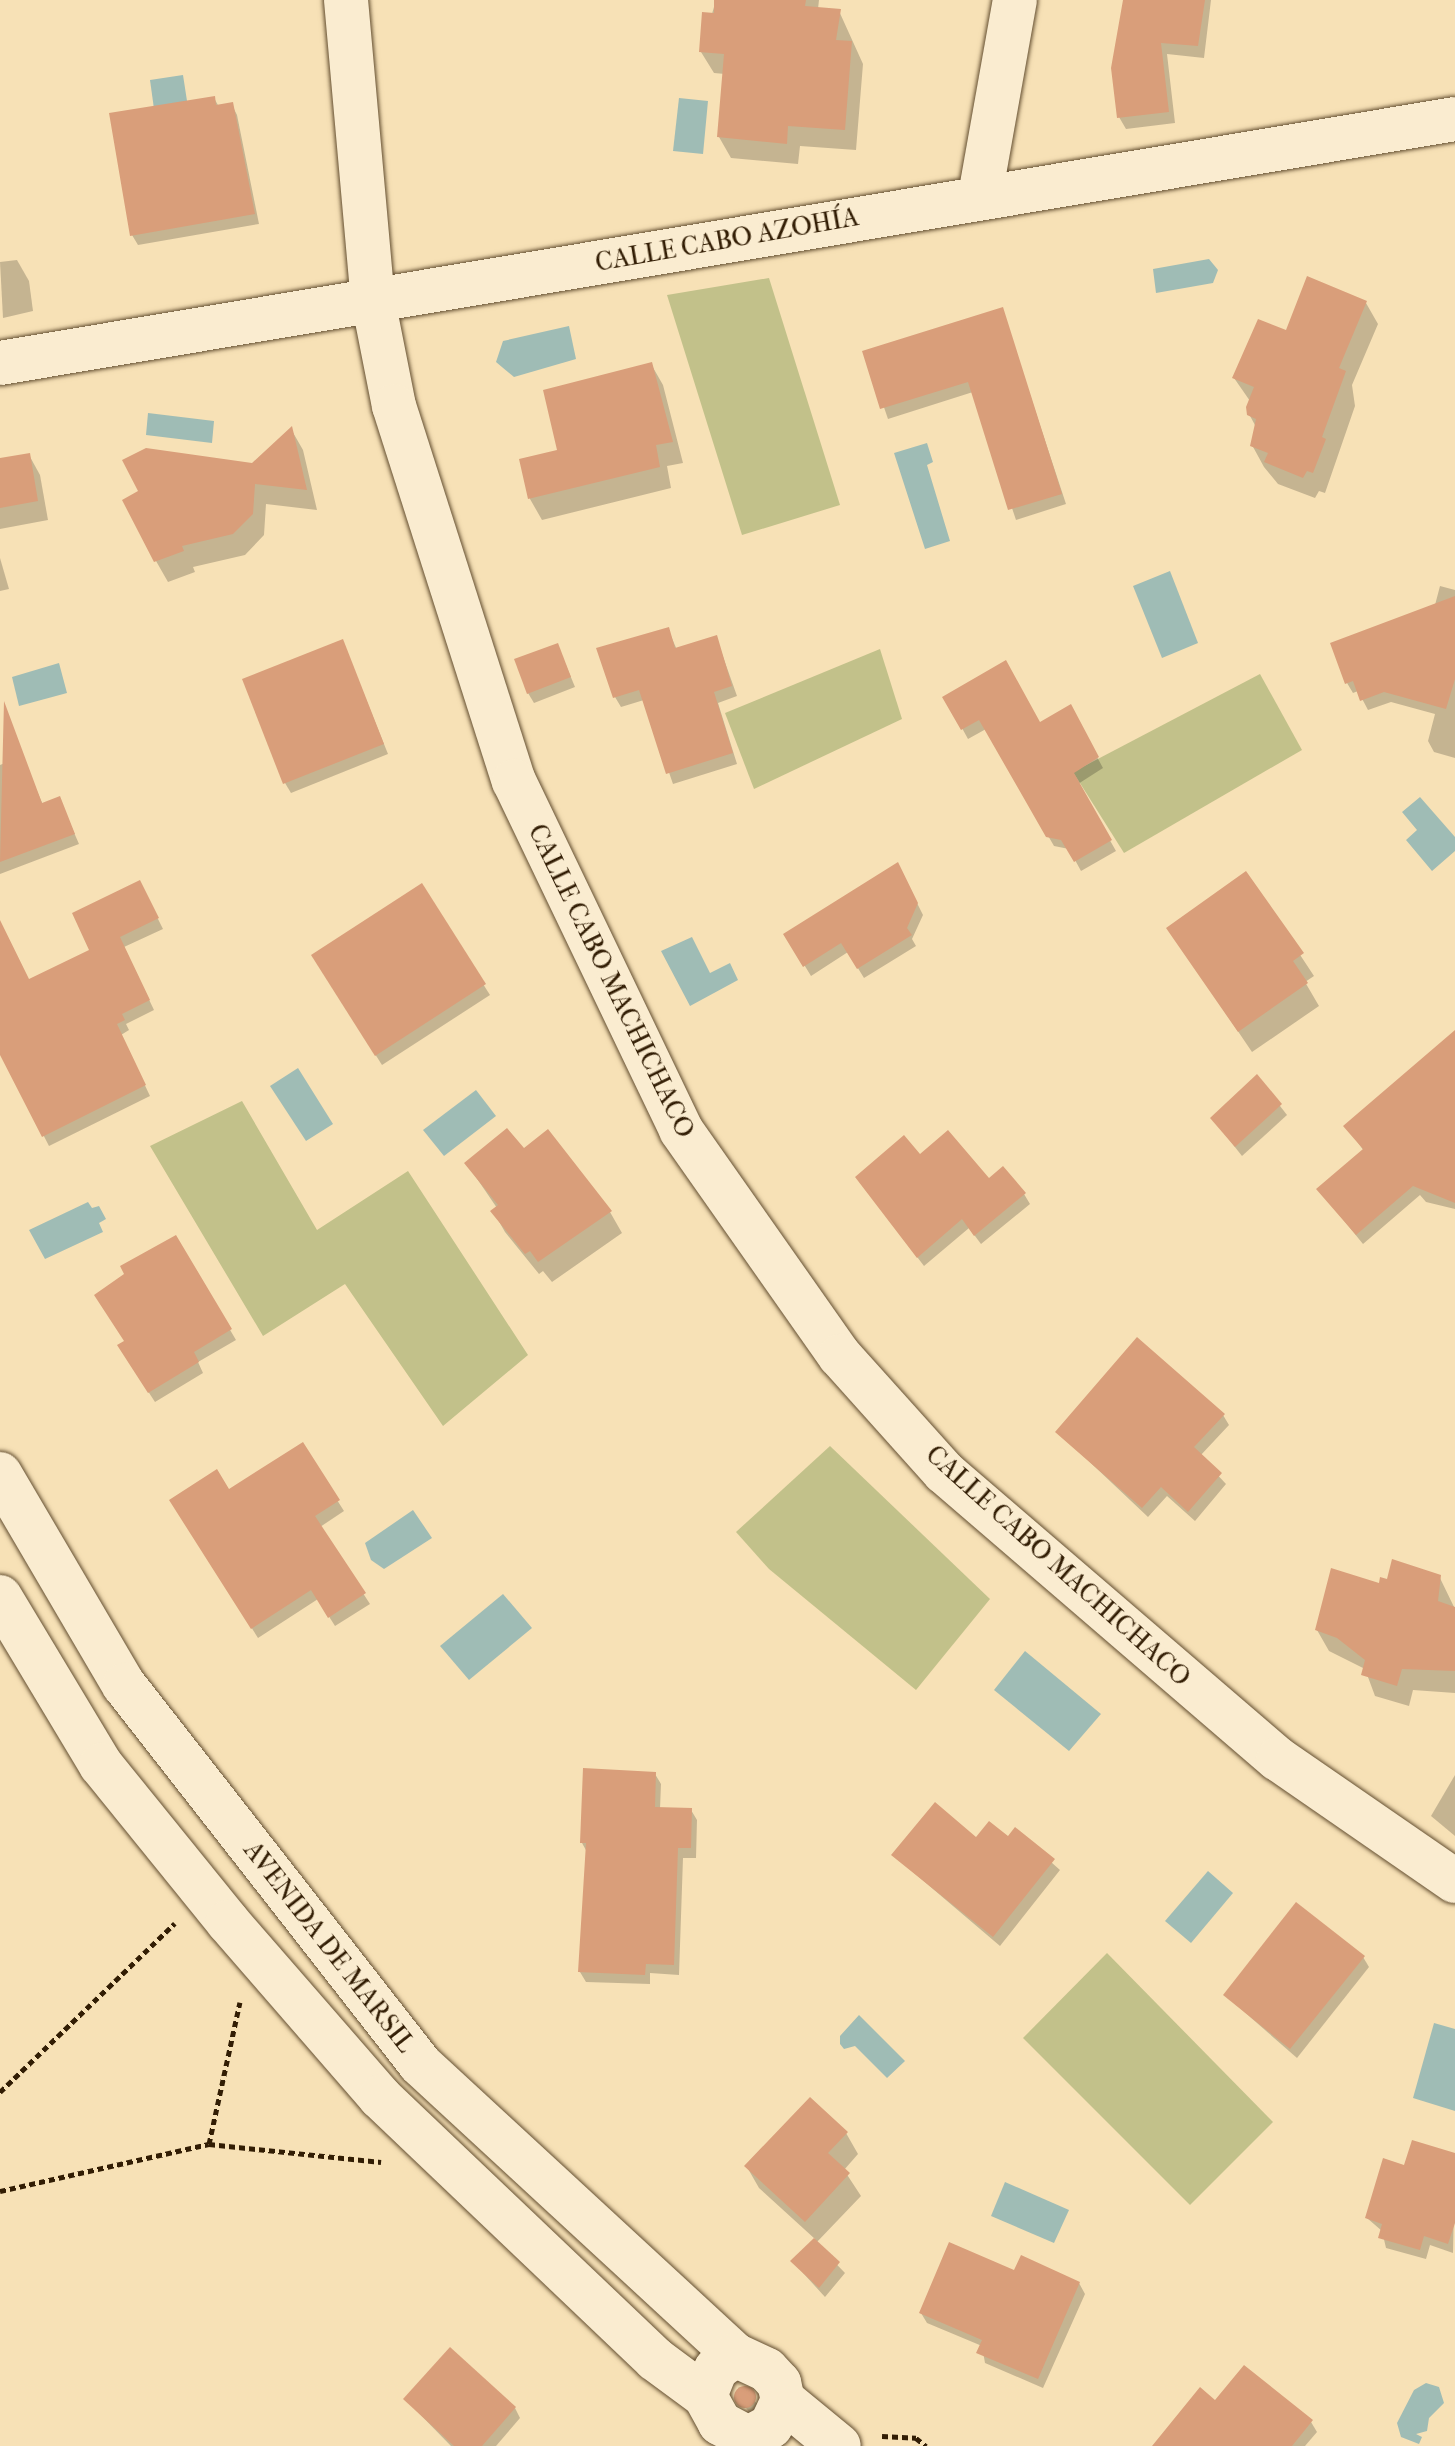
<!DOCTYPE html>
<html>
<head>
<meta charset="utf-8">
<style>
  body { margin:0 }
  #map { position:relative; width:1455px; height:2446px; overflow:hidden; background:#f7e1b6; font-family:"IM FELL French Canon",serif }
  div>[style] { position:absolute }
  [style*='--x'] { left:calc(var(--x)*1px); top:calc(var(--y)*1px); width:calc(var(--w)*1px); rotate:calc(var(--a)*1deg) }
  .green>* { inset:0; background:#c2c18a }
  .water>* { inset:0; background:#9fbcb5 }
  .shadow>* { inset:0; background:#0003 }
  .building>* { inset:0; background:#d99e7a }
  .round { border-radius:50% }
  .path>* { height:5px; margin-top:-2.5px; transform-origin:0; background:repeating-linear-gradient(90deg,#321d04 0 6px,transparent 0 10px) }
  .roads { filter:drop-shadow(0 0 2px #634e30) drop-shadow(0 0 2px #634e30) }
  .minor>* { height:44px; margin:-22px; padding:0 22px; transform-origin:22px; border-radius:22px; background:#faecd0 }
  span { translate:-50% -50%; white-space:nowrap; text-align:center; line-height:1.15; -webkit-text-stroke:6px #faecd0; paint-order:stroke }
  .street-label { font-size:26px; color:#321d04 }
</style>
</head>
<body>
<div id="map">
  <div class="green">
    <i style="clip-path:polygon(769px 278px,840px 505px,742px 535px,667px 295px)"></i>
    <i style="clip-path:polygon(880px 649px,902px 719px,754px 789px,725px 713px)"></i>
    <i style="clip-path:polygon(1260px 674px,1302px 750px,1124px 853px,1073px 772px)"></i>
    <i style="clip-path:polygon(242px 1101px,317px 1230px,408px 1171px,528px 1355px,443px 1426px,345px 1284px,263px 1336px,150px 1146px)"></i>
    <i style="clip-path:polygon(830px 1446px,990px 1599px,916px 1690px,769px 1569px,736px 1532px)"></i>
    <i style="clip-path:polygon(1107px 1953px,1273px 2122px,1190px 2205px,1023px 2038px)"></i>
  </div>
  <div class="water">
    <i style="clip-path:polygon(183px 75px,193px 140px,159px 145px,150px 80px)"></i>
    <i style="clip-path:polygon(679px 98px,708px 101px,703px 154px,673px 151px)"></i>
    <i style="clip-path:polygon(1209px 259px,1218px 270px,1213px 283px,1156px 293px,1153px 269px)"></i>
    <i style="clip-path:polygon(569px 326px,576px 359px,514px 377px,496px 362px,503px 341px)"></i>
    <i style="clip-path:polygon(148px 413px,214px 421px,212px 443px,146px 435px)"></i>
    <i style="clip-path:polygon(927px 443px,933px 462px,927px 465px,950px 541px,925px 549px,894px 453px)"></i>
    <i style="clip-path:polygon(1170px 571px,1198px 643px,1162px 658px,1133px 586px)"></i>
    <i style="clip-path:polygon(59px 663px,67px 693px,19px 706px,12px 677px)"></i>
    <i style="clip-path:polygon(1420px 797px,1455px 837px,1455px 851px,1432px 871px,1406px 840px,1417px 830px,1402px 812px)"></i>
    <i style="clip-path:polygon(692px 937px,710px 973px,730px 963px,738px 980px,690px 1006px,661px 951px)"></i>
    <i style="clip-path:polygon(298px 1068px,333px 1124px,306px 1141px,270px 1086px)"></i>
    <i style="clip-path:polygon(476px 1090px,496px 1116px,444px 1156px,423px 1130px)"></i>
    <i style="clip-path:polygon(88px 1202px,92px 1208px,99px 1206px,106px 1219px,99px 1223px,103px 1232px,45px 1259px,29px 1230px)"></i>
    <i style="clip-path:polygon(413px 1510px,432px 1538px,384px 1569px,371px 1560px,365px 1543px)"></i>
    <i style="clip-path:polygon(503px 1594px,532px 1628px,469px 1680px,440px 1646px)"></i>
    <i style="clip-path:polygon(1025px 1651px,1101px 1714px,1069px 1751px,994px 1690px)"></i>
    <i style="clip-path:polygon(1208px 1871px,1233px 1893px,1191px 1943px,1165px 1921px)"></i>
    <i style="clip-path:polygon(859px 2015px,905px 2061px,887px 2078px,855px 2046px,844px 2049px,840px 2044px,840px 2036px)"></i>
    <i style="clip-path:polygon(1434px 2023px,1455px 2029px,1455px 2111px,1413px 2098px)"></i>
    <i style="clip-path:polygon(1005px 2182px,1069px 2210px,1054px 2243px,991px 2216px)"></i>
    <i style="clip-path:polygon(1426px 2383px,1439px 2387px,1444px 2403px,1429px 2418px,1427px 2431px,1416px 2434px,1422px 2437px,1419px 2444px,1401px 2437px,1397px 2423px,1414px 2390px)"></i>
  </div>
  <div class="shadow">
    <i style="clip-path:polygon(716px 0,819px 0,818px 9px,839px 11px,863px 64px,856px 150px,800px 146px,798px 164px,731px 158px,719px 137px,725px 74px,714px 73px,701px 52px)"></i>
    <i style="clip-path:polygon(1125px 0,1211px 0,1204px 58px,1167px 54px,1175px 123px,1126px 129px,1119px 117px)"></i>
    <i style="clip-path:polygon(214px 98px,219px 107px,232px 105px,237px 115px,259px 224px,138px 245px,132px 235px)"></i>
    <i style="clip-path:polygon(17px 260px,29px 281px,33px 311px,3px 318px,0 262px)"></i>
    <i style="clip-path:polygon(1366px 303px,1378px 324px,1352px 385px,1355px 406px,1325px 493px,1319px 491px,1315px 498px,1278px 484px,1264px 467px,1252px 445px,1256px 427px,1249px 414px,1250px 401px,1234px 378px,1287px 333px)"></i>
    <i style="clip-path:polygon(1002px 310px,1066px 504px,1016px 520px,973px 392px,888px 419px,865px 352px)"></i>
    <i style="clip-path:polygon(651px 364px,663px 385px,683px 463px,667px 466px,671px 488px,542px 520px,530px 499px,521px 461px,560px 451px)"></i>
    <i style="clip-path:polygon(291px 429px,303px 450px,317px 510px,266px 504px,264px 535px,245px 555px,193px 567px,195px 572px,168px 582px,156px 561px)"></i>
    <i style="clip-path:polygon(29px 455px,40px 475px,48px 520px,0 529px,0 460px)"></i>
    <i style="clip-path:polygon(0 558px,9px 589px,0 591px)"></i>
    <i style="clip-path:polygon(1440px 586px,1455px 590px,1455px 758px,1434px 752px,1428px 741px,1435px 714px,1391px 702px,1368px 710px,1358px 691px,1353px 693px,1347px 683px,1435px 605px)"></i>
    <i style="clip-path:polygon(668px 629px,677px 650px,716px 637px,737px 696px,718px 703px,737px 764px,673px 784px,644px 700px,621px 707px,615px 697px)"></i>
    <i style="clip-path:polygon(558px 646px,575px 687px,534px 703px,528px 693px)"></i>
    <i style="clip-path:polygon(347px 652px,388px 754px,291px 793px,285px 783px)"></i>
    <i style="clip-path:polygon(945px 697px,1039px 724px,1070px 707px,1103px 768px,1078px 784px,1116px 851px,1081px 871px,1069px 849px,1054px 846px,986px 729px,968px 739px)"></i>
    <i style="clip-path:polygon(22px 756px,43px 805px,59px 798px,79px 844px,0 874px,0 765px)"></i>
    <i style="clip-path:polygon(1246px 873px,1314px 976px,1305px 982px,1319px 1006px,1252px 1052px,1168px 928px)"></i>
    <i style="clip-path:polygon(903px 875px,923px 915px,912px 939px,916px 946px,864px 978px,848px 952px,811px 976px,786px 935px)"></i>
    <i style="clip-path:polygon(421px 886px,490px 995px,382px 1065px,319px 966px)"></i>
    <i style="clip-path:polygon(145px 893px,163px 929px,124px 947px,154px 1010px,126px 1024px,129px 1030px,121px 1035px,150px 1096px,49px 1146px,0 1051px,0 943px,29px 981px,92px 951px)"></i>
    <i style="clip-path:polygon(1455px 1036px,1455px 1209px,1426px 1202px,1420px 1195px,1363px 1244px,1319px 1190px,1364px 1151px,1346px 1126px)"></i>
    <i style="clip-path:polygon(1257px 1076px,1287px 1115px,1242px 1156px,1212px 1118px)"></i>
    <i style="clip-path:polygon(524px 1151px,610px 1212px,622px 1233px,552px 1282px,543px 1271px,539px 1274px,505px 1232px,493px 1211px,497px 1208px,467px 1164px)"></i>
    <i style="clip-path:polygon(920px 1157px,1024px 1194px,1030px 1204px,981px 1244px,969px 1228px,924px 1266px,857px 1178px)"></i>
    <i style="clip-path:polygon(176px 1238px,236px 1340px,198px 1362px,203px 1373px,155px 1402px,125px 1356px,126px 1342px)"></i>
    <i style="clip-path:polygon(1223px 1415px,1229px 1425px,1200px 1456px,1226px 1484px,1195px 1521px,1167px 1496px,1148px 1517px,1058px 1432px)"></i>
    <i style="clip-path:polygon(302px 1445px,344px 1511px,320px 1527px,370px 1604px,335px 1626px,318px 1599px,258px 1638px,177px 1510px,229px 1492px)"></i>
    <i style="clip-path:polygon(1439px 1576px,1455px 1609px,1455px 1693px,1413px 1690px,1409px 1706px,1375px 1696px,1365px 1669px,1329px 1651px,1317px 1630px,1380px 1586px)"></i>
    <i style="clip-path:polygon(655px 1774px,661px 1784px,660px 1809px,691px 1810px,697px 1820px,696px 1858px,683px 1858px,679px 1975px,650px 1973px,650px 1984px,586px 1982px,580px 1972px,587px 1852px,582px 1843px)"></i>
    <i style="clip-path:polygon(1455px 1775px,1455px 1836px,1431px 1816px)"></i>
    <i style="clip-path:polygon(1015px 1830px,1060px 1870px,1000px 1946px,893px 1855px,1008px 1838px)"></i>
    <i style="clip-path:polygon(1363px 1957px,1369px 1967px,1297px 2058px,1225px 1995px)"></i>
    <i style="clip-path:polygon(846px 2133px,858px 2154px,844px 2170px,861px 2196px,816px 2243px,845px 2273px,825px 2297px,793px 2262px,815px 2239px,759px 2188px,747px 2167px)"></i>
    <i style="clip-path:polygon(1455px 2155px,1453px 2253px,1430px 2245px,1426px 2259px,1386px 2248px,1382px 2231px,1367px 2218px,1405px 2167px)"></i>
    <i style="clip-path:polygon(1015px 2273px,1079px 2283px,1085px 2294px,1043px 2388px,985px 2363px,982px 2346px,927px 2323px,921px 2313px)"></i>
    <i style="clip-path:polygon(739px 2387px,761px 2407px,754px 2418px,735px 2394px)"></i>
    <i style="clip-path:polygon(406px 2400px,515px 2408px,520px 2418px,496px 2446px,451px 2446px)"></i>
    <i style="clip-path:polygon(1216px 2403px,1311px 2422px,1317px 2432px,1305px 2446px,1169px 2446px)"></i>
  </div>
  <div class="building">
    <i style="clip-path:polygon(714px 0,806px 0,805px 6px,841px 9px,836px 40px,852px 41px,845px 130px,788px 126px,787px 144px,717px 137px,724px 54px,699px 52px,702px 12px,714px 13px)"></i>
    <i style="clip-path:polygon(1123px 0,1205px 0,1198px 46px,1161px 43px,1169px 112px,1117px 118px,1111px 68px)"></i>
    <i style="clip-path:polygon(215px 96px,216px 105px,233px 102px,255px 214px,130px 236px,109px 113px)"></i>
    <i style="clip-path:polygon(1307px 276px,1367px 301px,1339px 368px,1346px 371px,1322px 437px,1326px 439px,1313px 473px,1307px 471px,1303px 478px,1264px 462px,1268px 453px,1250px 446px,1256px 419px,1247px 415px,1246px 407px,1254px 387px,1232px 378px,1258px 319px,1286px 330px)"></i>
    <i style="clip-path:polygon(1003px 307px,1062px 494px,1008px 510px,968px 382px,880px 409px,862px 351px)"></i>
    <i style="clip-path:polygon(652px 362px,673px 442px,656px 445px,660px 467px,528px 499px,519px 459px,557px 450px,543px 390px)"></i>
    <i style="clip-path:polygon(292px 426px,307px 490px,255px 484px,253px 514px,233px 534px,182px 546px,184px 551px,154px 562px,122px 500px,138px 491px,122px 460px,146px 448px,252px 463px)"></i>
    <i style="clip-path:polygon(30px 453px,38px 501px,0 508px,0 458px)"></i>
    <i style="clip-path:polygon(1455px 596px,1455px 679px,1446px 709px,1384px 692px,1360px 701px,1353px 681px,1345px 684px,1330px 643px)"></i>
    <i style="clip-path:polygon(669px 627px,675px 648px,717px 635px,732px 686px,714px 692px,733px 753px,666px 774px,639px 690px,613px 698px,596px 648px)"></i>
    <i style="clip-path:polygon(343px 639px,384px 744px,283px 784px,242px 679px)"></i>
    <i style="clip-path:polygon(558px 643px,571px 677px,527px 694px,514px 659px)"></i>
    <i style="clip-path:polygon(1006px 660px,1040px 722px,1071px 704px,1099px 757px,1074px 773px,1112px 840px,1074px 862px,1061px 840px,1046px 837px,979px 720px,961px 730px,942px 697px)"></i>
    <i style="clip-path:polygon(4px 701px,42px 803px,60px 796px,75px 834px,0 862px)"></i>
    <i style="clip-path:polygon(898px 862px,918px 903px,907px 928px,912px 935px,857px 969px,841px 943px,803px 967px,783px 934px)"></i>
    <i style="clip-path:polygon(1246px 871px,1304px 953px,1293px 961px,1308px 983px,1238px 1032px,1166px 928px)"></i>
    <i style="clip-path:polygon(140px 880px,159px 918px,120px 937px,150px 1000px,122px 1014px,125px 1020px,117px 1024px,146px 1085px,42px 1137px,0 1055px,0 920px,29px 979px,89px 950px,72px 913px)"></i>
    <i style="clip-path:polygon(422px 883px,486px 984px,375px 1056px,311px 955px)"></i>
    <i style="clip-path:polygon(1455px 1030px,1455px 1203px,1413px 1186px,1356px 1235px,1316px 1189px,1363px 1149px,1343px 1126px)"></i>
    <i style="clip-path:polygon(1257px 1074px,1282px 1104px,1235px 1147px,1210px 1118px)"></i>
    <i style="clip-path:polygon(507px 1128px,524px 1148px,548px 1129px,612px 1211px,538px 1262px,530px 1251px,525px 1254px,490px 1211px,498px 1205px,464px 1163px)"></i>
    <i style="clip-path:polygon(948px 1130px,989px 1178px,1003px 1166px,1026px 1193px,974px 1236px,962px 1219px,917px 1258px,855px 1177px,904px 1135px,920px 1154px)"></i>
    <i style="clip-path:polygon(176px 1235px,232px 1329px,194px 1352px,199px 1362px,148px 1393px,117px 1345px,124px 1341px,94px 1295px,124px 1274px,120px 1266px)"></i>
    <i style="clip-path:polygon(1137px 1337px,1225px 1414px,1194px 1447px,1222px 1473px,1188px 1512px,1161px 1487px,1142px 1508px,1055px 1432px)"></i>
    <i style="clip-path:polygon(303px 1442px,340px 1500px,315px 1516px,366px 1593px,328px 1618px,311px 1590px,251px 1629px,169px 1500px,217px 1469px,229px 1489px)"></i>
    <i style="clip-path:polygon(1392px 1559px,1441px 1575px,1438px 1601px,1455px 1607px,1455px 1671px,1402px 1669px,1397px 1686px,1361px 1675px,1365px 1660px,1337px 1638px,1315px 1630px,1331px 1568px,1379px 1583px,1380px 1577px,1387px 1579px)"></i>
    <i style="clip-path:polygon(583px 1768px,656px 1772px,655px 1807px,692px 1808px,691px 1848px,678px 1848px,674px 1965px,646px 1964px,645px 1975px,578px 1972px,586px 1843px,580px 1843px)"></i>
    <i style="clip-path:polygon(935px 1802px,976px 1837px,989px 1821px,1008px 1836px,1015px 1827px,1055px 1859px,993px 1937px,891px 1855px)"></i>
    <i style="clip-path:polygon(1296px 1902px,1365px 1956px,1290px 2049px,1223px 1995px)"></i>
    <i style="clip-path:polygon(810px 2097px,848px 2132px,828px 2153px,850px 2173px,805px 2222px,744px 2166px)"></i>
    <i style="clip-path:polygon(1412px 2140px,1455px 2153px,1455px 2223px,1448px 2244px,1424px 2236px,1420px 2250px,1378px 2238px,1382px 2224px,1365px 2218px,1383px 2158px,1404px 2165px)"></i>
    <i style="clip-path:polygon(814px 2238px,840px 2262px,819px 2288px,790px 2261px)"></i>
    <i style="clip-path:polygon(949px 2242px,1014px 2270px,1021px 2255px,1080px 2282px,1038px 2379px,976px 2353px,982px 2340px,919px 2313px)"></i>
    <i style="clip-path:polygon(450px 2347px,516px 2407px,482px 2446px,454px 2446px,403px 2399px)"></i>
    <i style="clip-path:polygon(1244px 2365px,1313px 2420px,1292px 2446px,1152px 2446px,1200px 2387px,1215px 2400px)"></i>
    <i class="round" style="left:734px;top:2386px;width:22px;height:22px"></i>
  </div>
  <div class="path">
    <i style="--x:0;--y:2092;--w:243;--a:-44"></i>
    <i style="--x:209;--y:2144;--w:145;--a:-77.7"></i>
    <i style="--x:0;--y:2191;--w:214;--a:-12.7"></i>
    <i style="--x:209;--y:2144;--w:173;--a:6"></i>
    <i style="--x:882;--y:2436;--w:34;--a:3"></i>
    <i style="--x:916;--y:2438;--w:13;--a:39"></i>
  </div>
  <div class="roads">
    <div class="minor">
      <i style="--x:346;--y:0;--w:301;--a:84.9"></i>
      <i style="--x:373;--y:300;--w:108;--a:78.8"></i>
      <i style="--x:394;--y:406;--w:394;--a:72.3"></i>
      <i style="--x:514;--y:781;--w:387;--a:64.4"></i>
      <i style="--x:681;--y:1130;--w:276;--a:54.9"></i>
      <i style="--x:840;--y:1356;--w:156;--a:48.1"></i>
      <i style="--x:944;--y:1472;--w:440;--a:40.7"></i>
      <i style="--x:1278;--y:1759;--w:215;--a:34.6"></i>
      <i style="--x:980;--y:196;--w:199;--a:-79.9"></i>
      <i style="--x:0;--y:363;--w:1475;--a:-9.52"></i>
      <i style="--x:0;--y:1474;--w:245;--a:59.6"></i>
      <i style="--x:124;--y:1685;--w:481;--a:52"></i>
      <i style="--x:420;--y:2064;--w:429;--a:42.7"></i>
      <i style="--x:0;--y:1597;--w:196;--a:59"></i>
      <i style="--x:101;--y:1765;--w:202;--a:51"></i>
      <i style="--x:228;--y:1922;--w:232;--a:49"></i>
      <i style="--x:380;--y:2097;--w:380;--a:43.6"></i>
      <i style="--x:655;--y:2359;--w:62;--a:36.5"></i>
      <i style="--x:735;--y:2355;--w:35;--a:25"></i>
      <i style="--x:767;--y:2370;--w:18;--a:47"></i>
      <i style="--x:779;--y:2383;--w:17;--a:77"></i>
      <i style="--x:783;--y:2400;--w:29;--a:115"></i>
      <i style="--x:771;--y:2426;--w:26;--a:152"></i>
      <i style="--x:748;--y:2438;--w:32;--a:-152"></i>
      <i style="--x:720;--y:2423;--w:31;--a:-119"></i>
      <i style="--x:705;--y:2396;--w:29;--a:-68"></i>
      <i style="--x:716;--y:2369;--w:24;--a:-36"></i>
      <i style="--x:783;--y:2400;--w:72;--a:39.4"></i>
    </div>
  </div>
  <div class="street-label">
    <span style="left:727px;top:240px;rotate:-10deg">CALLE CABO AZOHÍA</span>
    <span style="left:611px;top:981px;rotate:64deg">CALLE CABO MACHICHACO</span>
    <span style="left:1058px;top:1566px;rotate:42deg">CALLE CABO MACHICHACO</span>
    <span style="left:329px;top:1947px;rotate:52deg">AVENIDA DE MARSIL</span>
  </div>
</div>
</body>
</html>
